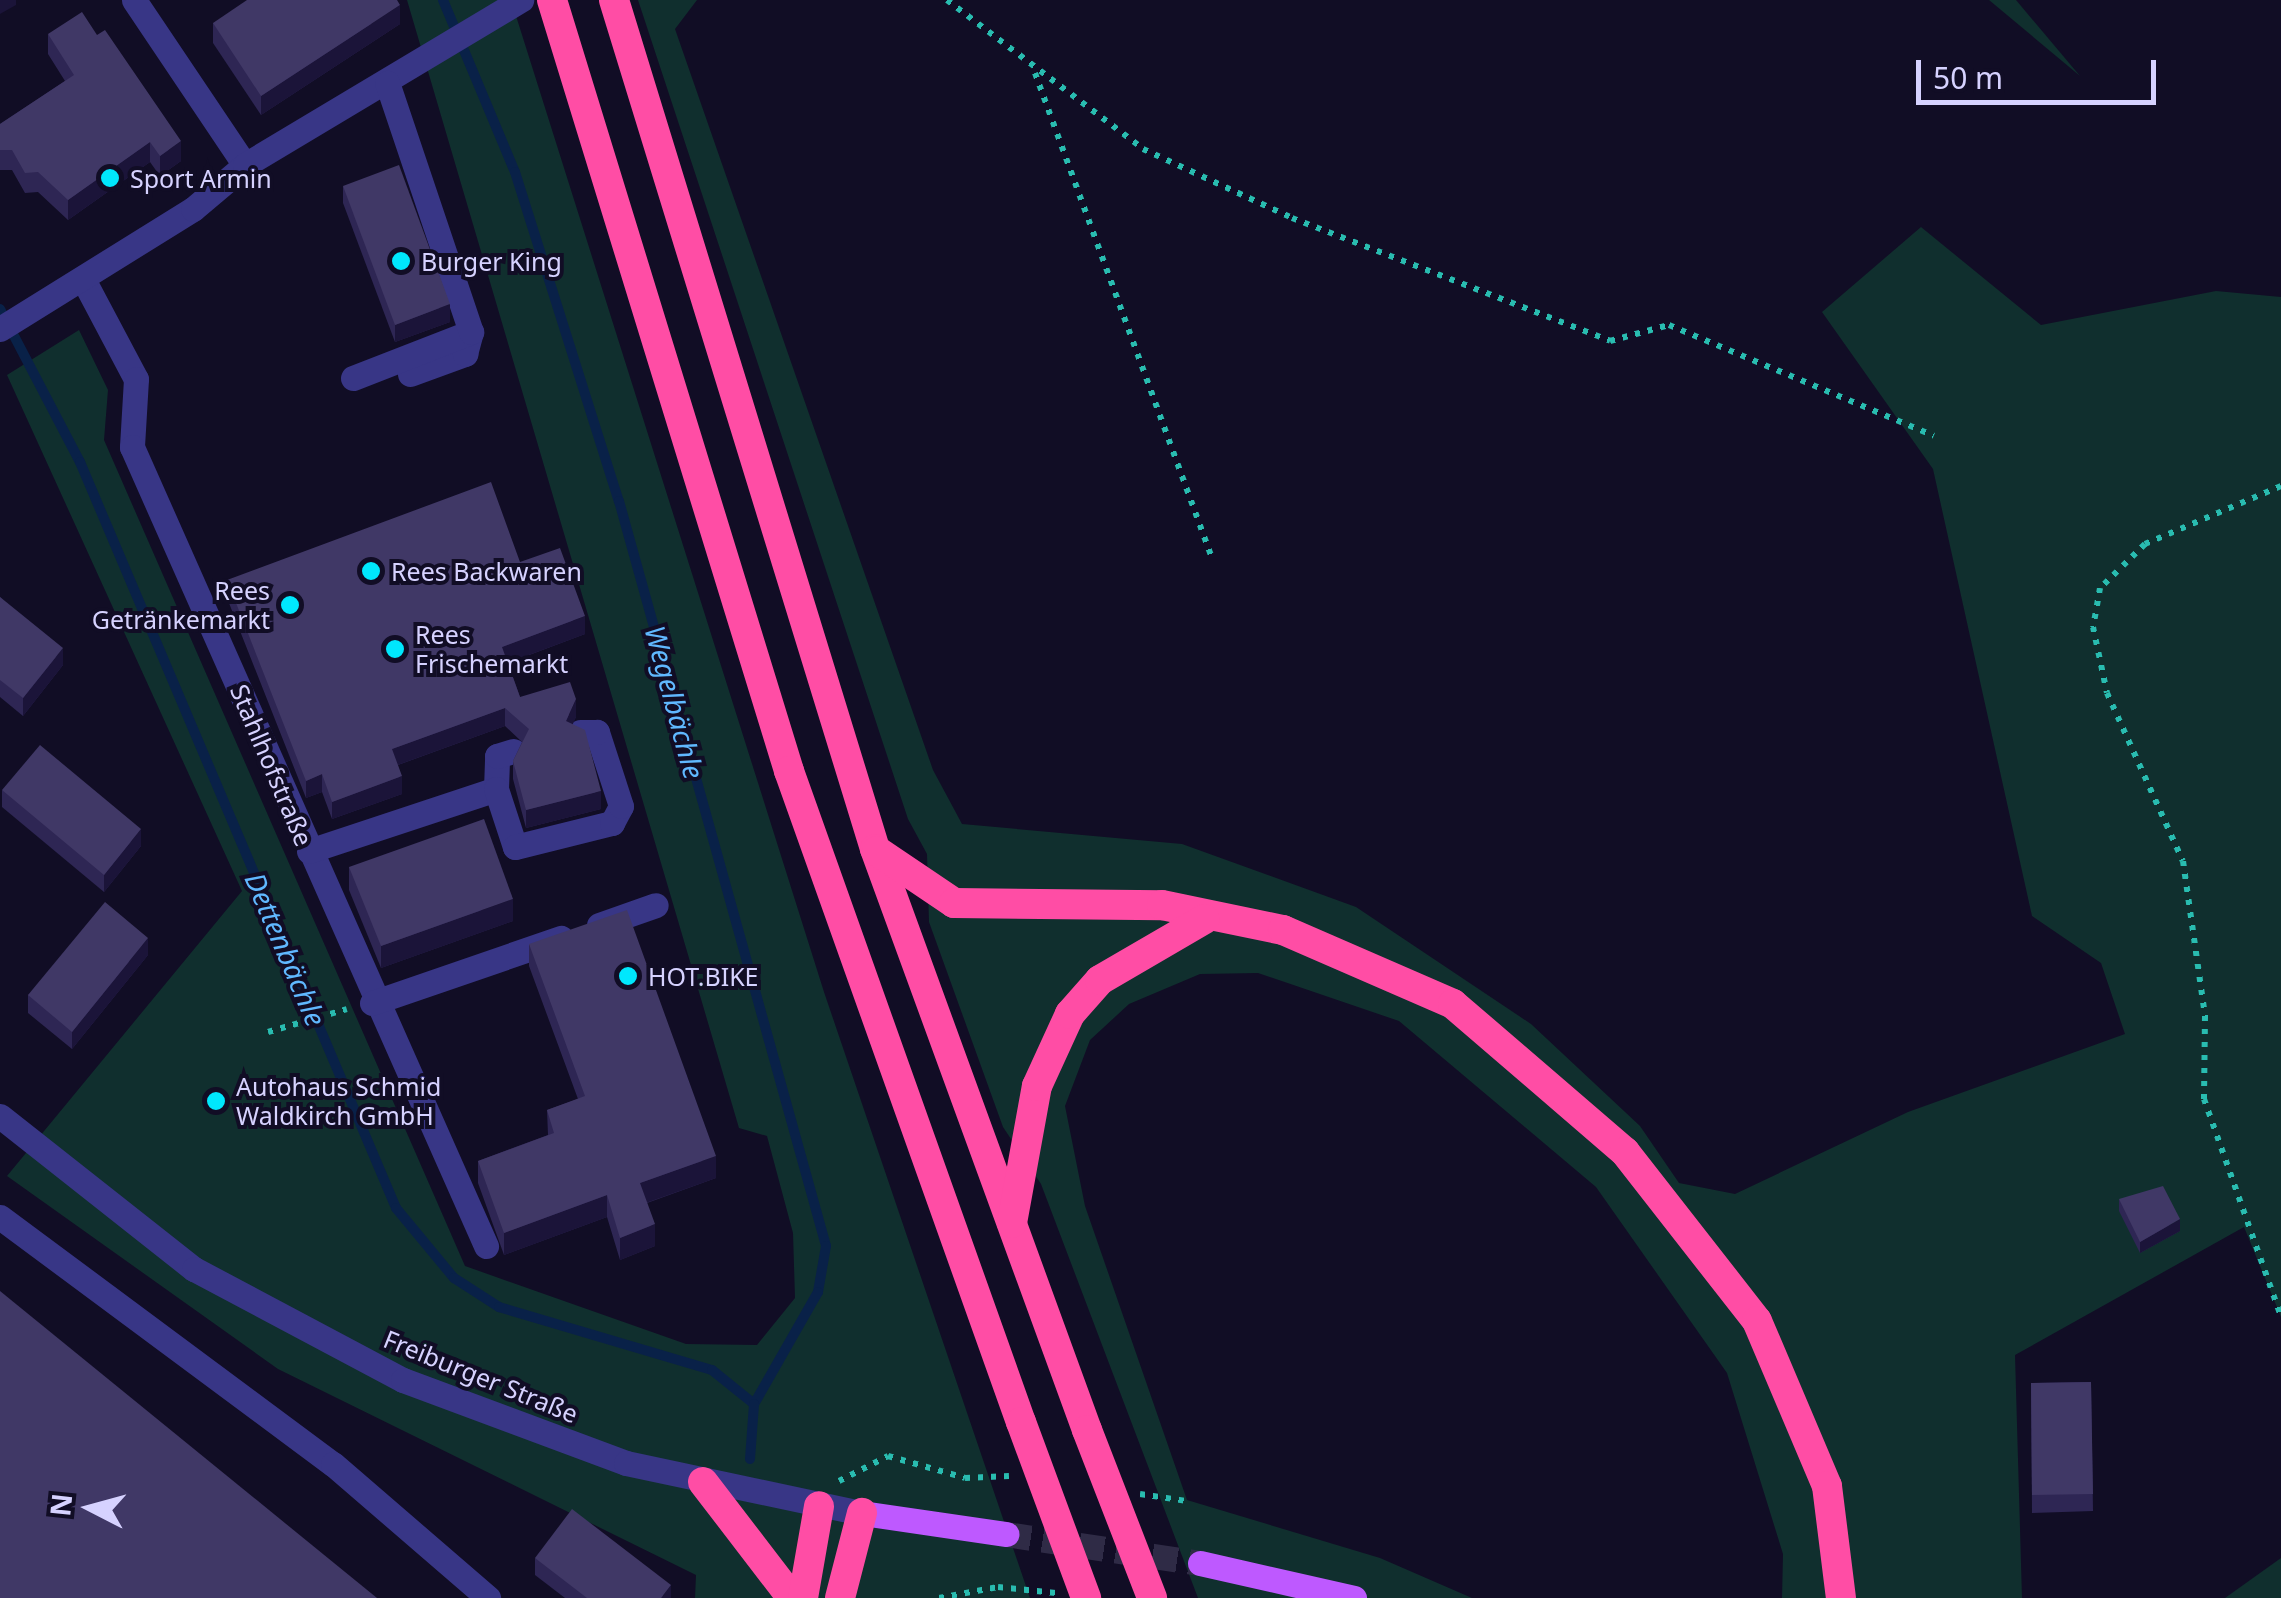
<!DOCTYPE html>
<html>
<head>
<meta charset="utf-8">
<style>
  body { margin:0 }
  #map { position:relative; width:2281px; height:1598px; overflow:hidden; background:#110d25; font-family:"Noto Sans",sans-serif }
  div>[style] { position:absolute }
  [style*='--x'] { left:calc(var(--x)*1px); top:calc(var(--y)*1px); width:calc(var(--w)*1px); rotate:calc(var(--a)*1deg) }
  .green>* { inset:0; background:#102f2e }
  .stream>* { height:10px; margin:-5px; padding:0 5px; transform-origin:5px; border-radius:5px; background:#092148 }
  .major-tunnel>* { height:25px; margin-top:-12.5px; transform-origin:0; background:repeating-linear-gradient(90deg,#2f2b46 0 25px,transparent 0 37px) }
  .path>* { height:6px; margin-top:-3px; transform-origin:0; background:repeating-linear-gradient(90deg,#29bcb0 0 5px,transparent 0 13px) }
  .minor>* { height:25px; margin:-12.5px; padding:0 12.5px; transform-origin:12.5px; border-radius:12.5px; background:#383686 }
  .major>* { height:25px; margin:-12.5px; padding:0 12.5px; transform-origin:12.5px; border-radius:12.5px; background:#be59ff }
  .highway>* { height:30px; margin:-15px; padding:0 15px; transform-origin:15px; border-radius:15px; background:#ff4da5 }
  .highway-bridge>* { height:30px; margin:-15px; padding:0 15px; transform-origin:15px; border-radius:15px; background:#ff4da5 }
  .wall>* { inset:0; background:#2e2654 }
  .shaded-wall>* { inset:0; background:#1b1439 }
  .building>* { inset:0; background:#403866 }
  .dots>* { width:28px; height:28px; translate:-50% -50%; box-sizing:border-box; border:5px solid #110d25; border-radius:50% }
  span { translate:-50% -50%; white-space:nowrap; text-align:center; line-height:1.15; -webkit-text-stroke:8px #110d25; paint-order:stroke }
  .poi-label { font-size:25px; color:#d6d2ff }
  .left { translate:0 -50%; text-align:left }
  .right { translate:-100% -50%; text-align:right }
  .street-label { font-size:25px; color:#d6d2ff }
  .water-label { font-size:28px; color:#60b8ff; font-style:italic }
  .north { position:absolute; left:40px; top:1458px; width:100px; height:100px; -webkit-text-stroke:8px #110d25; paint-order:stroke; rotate:276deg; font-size:28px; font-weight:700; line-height:40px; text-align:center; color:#d6d2ff }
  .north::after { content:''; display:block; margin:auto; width:35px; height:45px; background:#d6d2ff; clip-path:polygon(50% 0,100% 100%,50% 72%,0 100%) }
  .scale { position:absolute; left:1916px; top:60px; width:240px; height:45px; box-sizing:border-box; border:5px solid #d6d2ff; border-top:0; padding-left:12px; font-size:30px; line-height:35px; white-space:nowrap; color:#d6d2ff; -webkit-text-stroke:8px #110d25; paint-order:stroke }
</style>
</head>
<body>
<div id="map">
  <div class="green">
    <i style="clip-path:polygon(407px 0,511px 0,824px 992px,1030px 1598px,695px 1598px,696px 1575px,278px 1369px,7px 1176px,242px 891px,7px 375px,79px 330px,108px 390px,104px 440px,465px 1266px,686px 1344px,757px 1345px,795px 1298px,793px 1233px,767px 1136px,739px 1128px)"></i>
    <i style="clip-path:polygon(638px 0,697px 0,675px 29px,933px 770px,962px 824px,1182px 844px,1356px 907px,1531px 1024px,1640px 1126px,1679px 1183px,1735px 1194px,1908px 1112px,2125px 1034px,2101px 963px,2032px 916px,1933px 469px,1822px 312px,1921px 227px,2041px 325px,2216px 291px,2281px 297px,2281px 1317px,2244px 1227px,2015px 1355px,2022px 1598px,1782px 1598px,1783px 1554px,1727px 1373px,1596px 1187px,1399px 1021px,1258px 973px,1200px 974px,1129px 1004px,1090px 1040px,1065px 1106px,1085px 1206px,1187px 1500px,1380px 1558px,1472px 1598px,1198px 1598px,1041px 1184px,1003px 1127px,929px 922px,927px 854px,908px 819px)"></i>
    <i style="clip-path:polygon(1989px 0,2016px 0,2080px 76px)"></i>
    <i style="clip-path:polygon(2281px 1558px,2281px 1598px,2225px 1598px)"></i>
  </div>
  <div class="stream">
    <i style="--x:443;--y:0;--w:186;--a:67.3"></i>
    <i style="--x:515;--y:172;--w:345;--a:72.5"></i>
    <i style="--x:619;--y:501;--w:773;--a:74.47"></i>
    <i style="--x:826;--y:1246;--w:47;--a:99.9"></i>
    <i style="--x:818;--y:1292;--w:129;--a:119.7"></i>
    <i style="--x:0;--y:309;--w:173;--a:62.4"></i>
    <i style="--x:80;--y:462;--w:810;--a:67.04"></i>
    <i style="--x:396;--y:1208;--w:91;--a:50.4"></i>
    <i style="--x:454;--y:1278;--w:54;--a:32.8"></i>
    <i style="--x:499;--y:1307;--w:222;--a:16.5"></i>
    <i style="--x:712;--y:1370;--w:54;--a:39"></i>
    <i style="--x:750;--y:1459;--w:55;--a:-85.8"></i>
  </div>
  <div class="major-tunnel">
    <i style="--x:1006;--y:1534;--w:196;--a:8.5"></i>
  </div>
  <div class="path">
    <i style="--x:947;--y:0;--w:246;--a:37.2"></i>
    <i style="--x:1143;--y:149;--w:164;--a:24.8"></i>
    <i style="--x:1292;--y:218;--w:341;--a:21.1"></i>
    <i style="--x:1610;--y:341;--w:61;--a:-15.2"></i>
    <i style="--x:1669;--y:325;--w:287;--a:22.7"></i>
    <i style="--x:1035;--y:73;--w:519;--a:69.96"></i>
    <i style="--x:2281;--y:486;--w:148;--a:156.9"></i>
    <i style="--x:2145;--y:544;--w:63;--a:135.6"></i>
    <i style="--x:2100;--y:588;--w:40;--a:100"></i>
    <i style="--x:2093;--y:627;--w:67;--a:78"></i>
    <i style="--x:2107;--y:693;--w:184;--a:65.7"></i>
    <i style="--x:2183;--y:861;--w:157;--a:81.9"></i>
    <i style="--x:2205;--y:1016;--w:83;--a:90.7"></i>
    <i style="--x:2204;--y:1099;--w:231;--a:70.5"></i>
    <i style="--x:268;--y:1032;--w:82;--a:-16.2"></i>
    <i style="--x:839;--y:1481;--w:55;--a:-27"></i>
    <i style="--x:888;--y:1456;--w:80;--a:15.9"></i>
    <i style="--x:965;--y:1478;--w:44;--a:-2.6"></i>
    <i style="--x:1140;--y:1494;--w:48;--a:8.5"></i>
    <i style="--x:939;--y:1598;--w:60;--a:-10.6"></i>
    <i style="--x:998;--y:1587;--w:58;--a:5.9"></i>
  </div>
  <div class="minor">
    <i style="--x:134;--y:0;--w:199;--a:56.1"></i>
    <i style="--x:83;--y:279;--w:113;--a:62.1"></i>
    <i style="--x:136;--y:379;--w:68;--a:93.4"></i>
    <i style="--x:132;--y:447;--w:874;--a:66.1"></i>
    <i style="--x:0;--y:329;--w:227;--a:-31.9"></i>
    <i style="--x:193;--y:209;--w:68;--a:-40.2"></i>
    <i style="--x:245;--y:165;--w:322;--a:-30.9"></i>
    <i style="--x:410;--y:374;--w:59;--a:-20"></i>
    <i style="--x:465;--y:354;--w:23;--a:-75"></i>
    <i style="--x:353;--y:378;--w:127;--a:-21.3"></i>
    <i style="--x:471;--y:332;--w:263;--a:-108.6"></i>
    <i style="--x:496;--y:789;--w:33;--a:-88"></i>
    <i style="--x:497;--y:756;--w:17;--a:-17"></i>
    <i style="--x:309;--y:851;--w:197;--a:-18.3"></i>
    <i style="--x:496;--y:789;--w:61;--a:71.9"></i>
    <i style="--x:515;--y:847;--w:100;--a:-13.9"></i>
    <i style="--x:612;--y:823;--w:19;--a:-62"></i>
    <i style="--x:621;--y:806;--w:78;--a:-108"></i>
    <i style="--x:597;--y:732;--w:17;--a:180"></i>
    <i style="--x:599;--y:925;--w:60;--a:-19.3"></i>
    <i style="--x:372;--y:1003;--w:200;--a:-19"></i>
    <i style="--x:0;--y:1116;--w:247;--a:38.3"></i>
    <i style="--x:194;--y:1269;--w:237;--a:28"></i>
    <i style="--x:403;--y:1380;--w:238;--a:20.4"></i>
    <i style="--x:626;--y:1463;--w:241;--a:12"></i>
    <i style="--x:0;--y:1217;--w:415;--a:36.6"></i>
    <i style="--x:333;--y:1464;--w:205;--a:40.8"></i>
  </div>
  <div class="major">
    <i style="--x:862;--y:1513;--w:146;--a:8.3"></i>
    <i style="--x:1200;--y:1563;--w:158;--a:12.8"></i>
  </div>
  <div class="highway">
    <i style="--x:552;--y:0;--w:807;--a:72.91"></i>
    <i style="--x:789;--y:771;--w:691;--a:70.39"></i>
    <i style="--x:614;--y:0;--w:888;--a:72.91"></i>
    <i style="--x:875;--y:849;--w:618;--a:69.95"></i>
    <i style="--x:877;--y:851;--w:93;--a:34"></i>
    <i style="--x:954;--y:903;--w:208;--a:0.6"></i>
    <i style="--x:1162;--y:905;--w:124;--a:11.7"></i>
    <i style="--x:1283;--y:930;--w:185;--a:23.5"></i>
    <i style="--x:1453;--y:1004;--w:227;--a:40.7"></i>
    <i style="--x:1625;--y:1152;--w:214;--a:52"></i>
    <i style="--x:1757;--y:1321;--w:179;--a:67"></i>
    <i style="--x:1827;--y:1486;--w:113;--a:82.9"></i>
    <i style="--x:1012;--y:1223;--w:139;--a:-79.7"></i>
    <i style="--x:1037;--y:1086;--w:79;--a:-65.4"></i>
    <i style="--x:1070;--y:1014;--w:45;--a:-48.6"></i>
    <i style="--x:1100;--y:980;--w:121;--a:-30.2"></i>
    <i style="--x:703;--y:1482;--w:146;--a:52.5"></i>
    <i style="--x:803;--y:1598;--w:93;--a:-80.1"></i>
    <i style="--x:840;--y:1598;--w:88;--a:-75.5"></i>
  </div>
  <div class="highway-bridge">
    <i style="--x:1021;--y:1422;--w:188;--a:69.7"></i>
    <i style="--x:1087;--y:1430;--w:180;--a:68.8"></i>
  </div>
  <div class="wall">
    <i style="clip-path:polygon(213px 23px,400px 24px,261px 115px,213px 43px)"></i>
    <i style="clip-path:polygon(48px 34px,181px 161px,160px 176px,150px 162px,68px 220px,38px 192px,25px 193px,12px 170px,0 170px,0 124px,65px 81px,48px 54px)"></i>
    <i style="clip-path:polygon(343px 186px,450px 322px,395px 342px,343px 203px)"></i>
    <i style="clip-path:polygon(520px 562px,585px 634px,508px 663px,520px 697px,576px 717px,572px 724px,601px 809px,526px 828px,513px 779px,513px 761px,522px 742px,505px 726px,398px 765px,402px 794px,332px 819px,322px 792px,306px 798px,227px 598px,227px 580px)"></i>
    <i style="clip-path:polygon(0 597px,63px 665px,23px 716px,0 697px)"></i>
    <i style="clip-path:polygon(2px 790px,141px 846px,104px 892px,2px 807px)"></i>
    <i style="clip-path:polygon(349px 867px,513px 921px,381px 968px,349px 890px)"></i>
    <i style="clip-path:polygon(529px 944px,716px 1178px,647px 1203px,655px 1246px,620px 1260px,607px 1217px,504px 1255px,478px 1183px,478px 1161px,548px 1135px,547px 1110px,578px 1099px,529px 966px)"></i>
    <i style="clip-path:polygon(148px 955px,72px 1049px,28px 1013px,28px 995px)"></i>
    <i style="clip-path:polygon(2119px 1199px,2180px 1231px,2140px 1253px,2119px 1211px)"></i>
    <i style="clip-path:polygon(2091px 1382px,2093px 1511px,2032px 1513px,2031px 1383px)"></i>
    <i style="clip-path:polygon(535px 1558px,671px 1598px,565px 1598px,535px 1575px)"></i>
  </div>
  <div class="shaded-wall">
    <i style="clip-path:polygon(0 0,16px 0,16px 5px,0 14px)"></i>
    <i style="clip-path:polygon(400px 5px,400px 24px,261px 115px,261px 96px)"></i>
    <i style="clip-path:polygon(181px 141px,181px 161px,160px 176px,160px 156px)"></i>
    <i style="clip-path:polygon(150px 142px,150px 162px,68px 220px,68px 200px)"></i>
    <i style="clip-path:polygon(450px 304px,450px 322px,395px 342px,395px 325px)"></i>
    <i style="clip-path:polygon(585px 616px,585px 634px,502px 665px,502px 647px)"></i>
    <i style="clip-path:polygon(63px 648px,63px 665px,23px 716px,23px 698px)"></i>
    <i style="clip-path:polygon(576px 699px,576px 717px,566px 739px,566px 721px)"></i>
    <i style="clip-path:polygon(505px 708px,505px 726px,392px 767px,392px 749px)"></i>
    <i style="clip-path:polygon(322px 774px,322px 792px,306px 798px,306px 781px)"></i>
    <i style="clip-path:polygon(402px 776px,402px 794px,332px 819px,332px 802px)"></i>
    <i style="clip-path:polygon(601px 791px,601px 809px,526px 828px,526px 810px)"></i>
    <i style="clip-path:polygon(141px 829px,141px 846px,104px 892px,104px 875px)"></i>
    <i style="clip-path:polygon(513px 899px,513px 921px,381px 968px,381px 946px)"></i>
    <i style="clip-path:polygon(148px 938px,148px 955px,72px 1049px,72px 1032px)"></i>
    <i style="clip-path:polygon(716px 1156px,716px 1178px,640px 1205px,640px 1183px)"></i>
    <i style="clip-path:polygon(607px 1195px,607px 1217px,504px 1255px,504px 1233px)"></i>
    <i style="clip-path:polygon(2180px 1219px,2180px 1231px,2140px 1253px,2140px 1242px)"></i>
    <i style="clip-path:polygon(655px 1224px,655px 1246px,620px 1260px,620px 1238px)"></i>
    <i style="clip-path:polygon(671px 1585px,671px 1598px,661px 1598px)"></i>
  </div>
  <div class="building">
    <i style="clip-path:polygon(247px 0,397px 0,400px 5px,261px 96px,213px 23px)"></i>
    <i style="clip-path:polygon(82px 12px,97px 35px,105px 30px,181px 141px,160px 156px,150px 142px,68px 200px,38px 172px,25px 173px,12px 150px,0 150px,0 124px,74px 75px,48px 34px)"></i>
    <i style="clip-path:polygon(399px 165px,450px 304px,395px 325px,343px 186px)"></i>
    <i style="clip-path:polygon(491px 482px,520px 562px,560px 548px,585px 616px,502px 647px,520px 697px,570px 682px,576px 699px,566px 721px,585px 730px,601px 791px,526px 810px,513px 761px,529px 729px,505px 708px,392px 749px,402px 776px,332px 802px,322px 774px,306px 781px,227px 580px)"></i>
    <i style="clip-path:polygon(0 597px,63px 648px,23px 698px,0 680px)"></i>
    <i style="clip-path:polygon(40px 745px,141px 829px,104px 875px,2px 790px)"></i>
    <i style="clip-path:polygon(484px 819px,513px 899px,381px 946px,349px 867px)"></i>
    <i style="clip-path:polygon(105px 902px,148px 938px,72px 1032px,28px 995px)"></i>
    <i style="clip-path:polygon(627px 910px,716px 1156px,640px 1183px,655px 1224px,620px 1238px,607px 1195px,504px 1233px,478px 1161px,554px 1133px,547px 1110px,585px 1096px,529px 944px)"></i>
    <i style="clip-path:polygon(2163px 1186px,2180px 1219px,2140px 1242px,2119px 1199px)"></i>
    <i style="clip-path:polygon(0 1291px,377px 1598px,0 1598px)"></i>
    <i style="clip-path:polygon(2091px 1382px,2093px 1494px,2032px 1495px,2031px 1383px)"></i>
    <i style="clip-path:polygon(572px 1509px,671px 1585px,661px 1598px,587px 1598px,535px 1558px)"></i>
  </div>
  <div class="dots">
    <i style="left:110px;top:178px;background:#00e7fd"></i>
    <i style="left:401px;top:261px;background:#00e7fd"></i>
    <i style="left:371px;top:571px;background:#00e7fd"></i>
    <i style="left:290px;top:605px;background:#00e7fd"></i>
    <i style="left:395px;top:649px;background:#00e7fd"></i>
    <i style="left:628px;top:976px;background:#00e7fd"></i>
    <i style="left:216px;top:1101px;background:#00e7fd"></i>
  </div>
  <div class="poi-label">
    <span class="left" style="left:130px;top:178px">Sport Armin</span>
    <span class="left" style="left:421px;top:261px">Burger King</span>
    <span class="left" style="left:391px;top:571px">Rees Backwaren</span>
    <span class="right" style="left:270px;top:605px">Rees<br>Getränkemarkt</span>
    <span class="left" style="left:415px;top:649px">Rees<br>Frischemarkt</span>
    <span class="left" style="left:648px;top:976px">HOT.BIKE</span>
    <span class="left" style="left:236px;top:1101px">Autohaus Schmid<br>Waldkirch GmbH</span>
  </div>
  <div class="street-label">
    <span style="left:272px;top:765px;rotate:67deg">Stahlhofstraße</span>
    <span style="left:481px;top:1376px;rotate:22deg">Freiburger Straße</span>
  </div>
  <div class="water-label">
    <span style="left:675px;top:702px;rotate:75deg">Wegelbächle</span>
    <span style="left:286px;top:949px;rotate:67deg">Dettenbächle</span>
  </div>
  <div class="north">N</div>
  <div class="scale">50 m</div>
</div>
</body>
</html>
